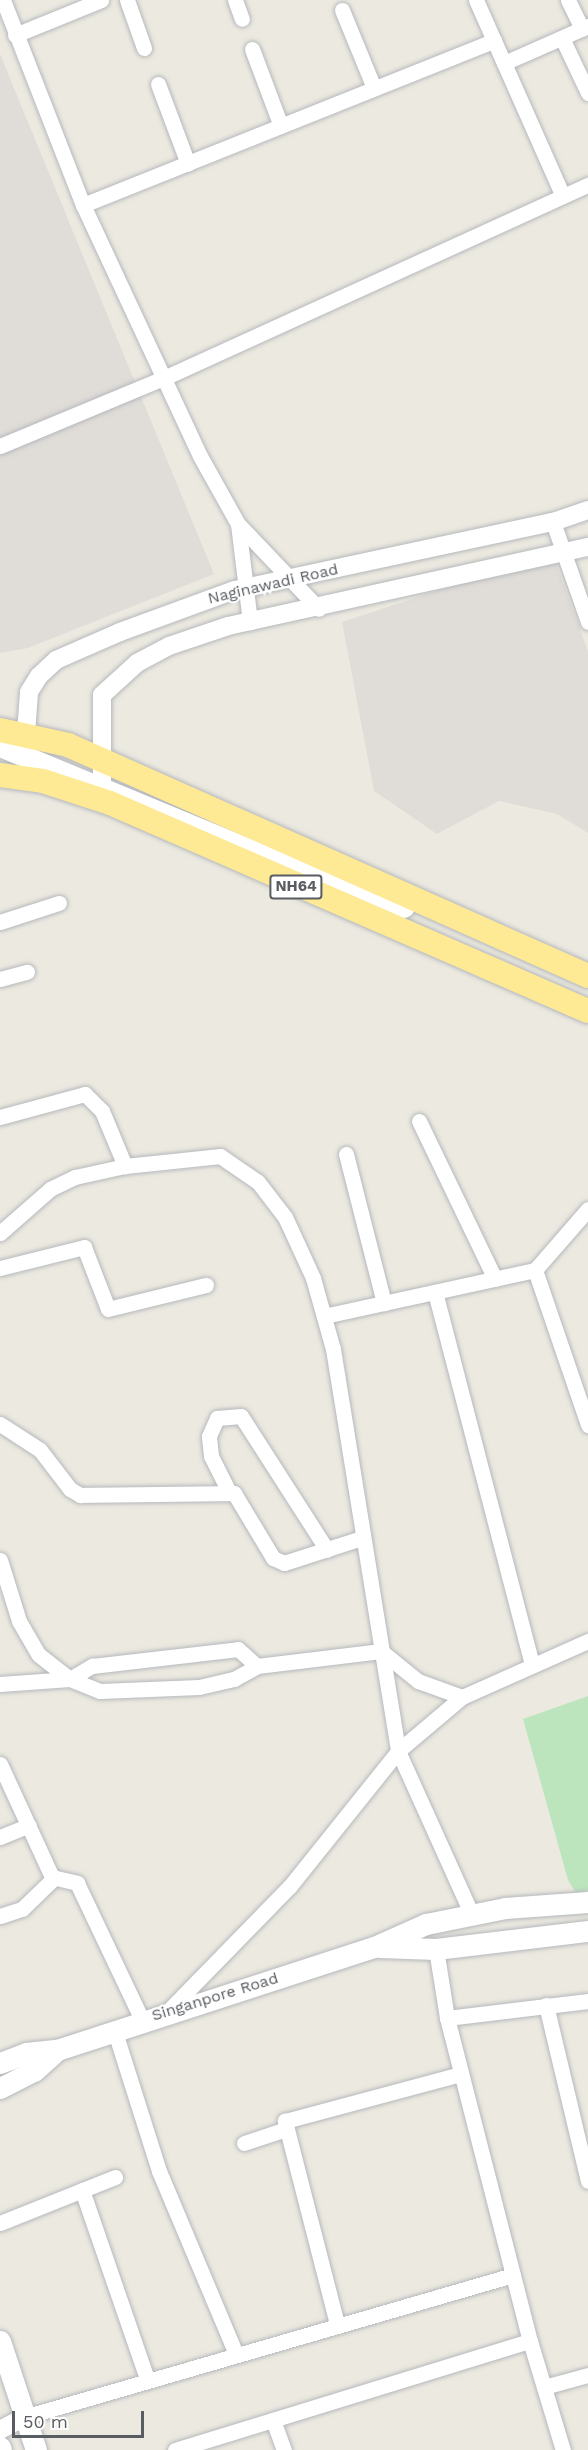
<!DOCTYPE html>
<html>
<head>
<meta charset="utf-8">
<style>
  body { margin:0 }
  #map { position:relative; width:588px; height:2450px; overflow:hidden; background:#eceae0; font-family:"Work Sans",sans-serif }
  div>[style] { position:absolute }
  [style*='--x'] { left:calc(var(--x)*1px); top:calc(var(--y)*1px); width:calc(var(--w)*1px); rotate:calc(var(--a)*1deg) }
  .industrial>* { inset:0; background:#e0ddd8 }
  .green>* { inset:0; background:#bce5bd }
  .roads { filter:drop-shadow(0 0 2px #b6b8bd) drop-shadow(0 0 2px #b6b8bd) }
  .minor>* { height:15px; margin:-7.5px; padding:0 7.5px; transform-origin:7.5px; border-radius:7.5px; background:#fff }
  .tertiary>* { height:18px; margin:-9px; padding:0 9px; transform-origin:9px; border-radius:9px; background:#fff }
  .secondary>* { height:21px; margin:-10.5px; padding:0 10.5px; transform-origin:10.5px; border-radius:10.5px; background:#fff }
  .trunk>* { height:24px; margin:-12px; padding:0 12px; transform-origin:12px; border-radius:12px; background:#feea94 }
  span { translate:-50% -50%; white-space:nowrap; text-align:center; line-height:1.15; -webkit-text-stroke:4.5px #fff; paint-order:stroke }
  .shield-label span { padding:2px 4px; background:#fff; border:2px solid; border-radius:4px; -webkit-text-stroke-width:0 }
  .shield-label { font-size:15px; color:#595d62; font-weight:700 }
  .street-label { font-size:16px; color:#595d62 }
  .scale { position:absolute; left:12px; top:2411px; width:132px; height:27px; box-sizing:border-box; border:3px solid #595d62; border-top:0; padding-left:8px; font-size:18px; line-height:21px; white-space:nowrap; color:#595d62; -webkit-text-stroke:4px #fff; paint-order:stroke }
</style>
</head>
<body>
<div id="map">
  <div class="industrial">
    <i style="clip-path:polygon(0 54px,214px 574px,28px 648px,0 653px)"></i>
    <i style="clip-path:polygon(552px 553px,588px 651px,588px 833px,557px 814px,499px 801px,437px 834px,374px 791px,342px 622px)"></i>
  </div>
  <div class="green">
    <i style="clip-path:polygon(588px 1696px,588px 1890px,576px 1893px,568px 1880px,523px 1719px)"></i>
  </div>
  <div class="roads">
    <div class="minor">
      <i style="--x:3;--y:0;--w:220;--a:68.7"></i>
      <i style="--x:83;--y:205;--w:277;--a:65"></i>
      <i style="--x:200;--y:456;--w:78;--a:60.8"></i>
      <i style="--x:238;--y:524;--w:117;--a:46.4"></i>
      <i style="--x:127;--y:0;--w:51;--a:70.5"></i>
      <i style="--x:235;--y:0;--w:20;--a:70"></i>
      <i style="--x:476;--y:0;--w:214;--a:66.1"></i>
      <i style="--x:568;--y:0;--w:32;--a:64"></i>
      <i style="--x:342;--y:10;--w:84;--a:67.7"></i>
      <i style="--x:15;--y:35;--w:93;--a:-22.1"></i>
      <i style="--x:562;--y:38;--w:61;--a:64.7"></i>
      <i style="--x:252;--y:49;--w:82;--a:69.4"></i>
      <i style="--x:504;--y:63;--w:92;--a:-23.8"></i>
      <i style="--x:158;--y:84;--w:85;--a:69.4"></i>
      <i style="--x:83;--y:205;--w:443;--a:-21.8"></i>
      <i style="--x:0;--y:446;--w:180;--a:-22.6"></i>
      <i style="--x:166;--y:377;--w:464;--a:-24.5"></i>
      <i style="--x:553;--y:522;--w:106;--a:70.7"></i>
      <i style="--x:238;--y:524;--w:99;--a:83"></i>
      <i style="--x:0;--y:922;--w:62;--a:-17.9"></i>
      <i style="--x:0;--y:979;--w:28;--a:-15"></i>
      <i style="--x:0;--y:1117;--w:88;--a:-15.1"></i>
      <i style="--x:85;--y:1094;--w:24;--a:45"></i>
      <i style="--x:102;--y:1111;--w:60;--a:67.3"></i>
      <i style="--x:419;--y:1121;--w:175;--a:64.3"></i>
      <i style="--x:346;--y:1154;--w:154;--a:75.7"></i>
      <i style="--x:588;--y:1209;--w:81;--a:131"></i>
      <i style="--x:535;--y:1270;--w:164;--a:71.1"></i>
      <i style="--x:0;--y:1233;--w:67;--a:-41.3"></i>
      <i style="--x:50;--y:1189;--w:28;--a:-26"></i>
      <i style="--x:75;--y:1177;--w:51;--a:-12.4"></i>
      <i style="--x:125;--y:1166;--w:96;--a:-6"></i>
      <i style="--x:220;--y:1156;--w:46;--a:34.4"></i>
      <i style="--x:258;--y:1182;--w:44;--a:52.4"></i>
      <i style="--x:285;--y:1217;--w:67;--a:65.3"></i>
      <i style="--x:313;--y:1278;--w:74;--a:74.3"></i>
      <i style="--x:333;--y:1349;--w:407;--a:80.8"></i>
      <i style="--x:398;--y:1751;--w:180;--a:65.7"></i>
      <i style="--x:0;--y:1268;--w:87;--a:-14"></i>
      <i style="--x:84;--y:1247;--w:66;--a:68.8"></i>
      <i style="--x:108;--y:1309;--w:101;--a:-13.8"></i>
      <i style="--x:435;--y:1292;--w:384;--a:75.4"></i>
      <i style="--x:324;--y:1316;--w:216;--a:-12.3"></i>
      <i style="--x:0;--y:1424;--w:48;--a:33"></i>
      <i style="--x:40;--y:1450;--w:49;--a:52.4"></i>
      <i style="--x:70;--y:1489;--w:12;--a:31"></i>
      <i style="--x:80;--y:1495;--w:154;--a:-0.7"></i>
      <i style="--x:234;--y:1493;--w:76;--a:59"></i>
      <i style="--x:273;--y:1558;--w:12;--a:24"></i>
      <i style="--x:284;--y:1563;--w:82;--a:-17.8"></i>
      <i style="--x:229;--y:1492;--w:40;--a:-116.6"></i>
      <i style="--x:211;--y:1456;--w:20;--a:-96"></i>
      <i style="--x:209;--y:1436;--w:20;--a:-66"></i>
      <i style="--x:217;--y:1418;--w:24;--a:-5"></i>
      <i style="--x:241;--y:1416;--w:159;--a:57.3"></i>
      <i style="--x:0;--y:1560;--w:64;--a:72.7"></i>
      <i style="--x:19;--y:1621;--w:39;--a:60"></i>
      <i style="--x:39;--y:1655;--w:39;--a:38"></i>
      <i style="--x:70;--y:1679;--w:32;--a:22"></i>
      <i style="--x:100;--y:1691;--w:99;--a:-2.3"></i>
      <i style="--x:199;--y:1687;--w:36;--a:-13"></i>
      <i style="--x:234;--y:1679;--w:26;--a:-29"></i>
      <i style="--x:257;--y:1666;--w:125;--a:-6.9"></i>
      <i style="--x:381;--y:1651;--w:48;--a:39"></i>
      <i style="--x:418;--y:1681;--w:47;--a:20"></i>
      <i style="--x:0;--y:1684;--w:70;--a:-4.1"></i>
      <i style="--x:70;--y:1679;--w:26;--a:-31"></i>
      <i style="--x:92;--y:1666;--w:147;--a:-6.6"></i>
      <i style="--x:238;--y:1649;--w:25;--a:42"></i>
      <i style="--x:0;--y:1764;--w:124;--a:65.3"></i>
      <i style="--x:52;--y:1877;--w:26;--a:13"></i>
      <i style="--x:77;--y:1883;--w:152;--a:64.6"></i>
      <i style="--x:0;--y:1837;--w:31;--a:-22"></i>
      <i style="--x:0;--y:1916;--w:23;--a:-18"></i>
      <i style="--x:22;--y:1909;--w:45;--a:-44.1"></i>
      <i style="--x:436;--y:1949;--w:70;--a:80.9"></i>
      <i style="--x:447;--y:2018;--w:333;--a:75.6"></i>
      <i style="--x:530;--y:2341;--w:114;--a:73.2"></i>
      <i style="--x:546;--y:2005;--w:181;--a:76.6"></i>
      <i style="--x:167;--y:2012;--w:176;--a:-45.7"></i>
      <i style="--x:290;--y:1886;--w:173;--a:-51.3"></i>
      <i style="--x:398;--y:1751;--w:84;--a:-40.2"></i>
      <i style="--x:462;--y:1697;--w:138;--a:-24"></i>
      <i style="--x:447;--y:2018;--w:142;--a:-6.9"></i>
      <i style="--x:114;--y:2029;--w:149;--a:72.4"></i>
      <i style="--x:159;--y:2171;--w:196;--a:67.2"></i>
      <i style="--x:244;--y:2143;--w:44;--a:-18.4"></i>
      <i style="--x:82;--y:2190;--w:200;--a:71"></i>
      <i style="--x:0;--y:2223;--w:124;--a:-21.8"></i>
      <i style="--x:337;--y:2324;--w:210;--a:-104.4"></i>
      <i style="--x:285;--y:2121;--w:182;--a:-15"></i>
      <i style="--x:544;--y:2387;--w:46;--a:-15.3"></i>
      <i style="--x:24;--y:2417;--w:509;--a:-16.19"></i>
      <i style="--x:273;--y:2420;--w:32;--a:70"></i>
      <i style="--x:175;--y:2450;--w:371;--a:-17.1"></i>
    </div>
    <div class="tertiary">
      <i style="--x:25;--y:747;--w:55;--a:-85.8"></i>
      <i style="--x:29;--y:692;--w:19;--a:-58"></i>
      <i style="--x:39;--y:676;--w:23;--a:-43"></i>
      <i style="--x:56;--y:660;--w:70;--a:-23.6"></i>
      <i style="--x:120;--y:632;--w:122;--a:-20.1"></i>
      <i style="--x:235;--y:590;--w:325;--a:-12.1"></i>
      <i style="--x:553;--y:522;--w:37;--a:-19"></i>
      <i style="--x:102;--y:800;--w:105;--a:-90"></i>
      <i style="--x:102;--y:695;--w:47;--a:-42.4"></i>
      <i style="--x:137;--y:663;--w:36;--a:-28"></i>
      <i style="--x:169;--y:646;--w:62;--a:-18.7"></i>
      <i style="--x:228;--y:626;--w:369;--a:-12.4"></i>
      <i style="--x:0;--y:2430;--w:27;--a:-28"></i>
    </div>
    <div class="secondary">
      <i style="--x:0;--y:746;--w:394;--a:22.5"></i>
      <i style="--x:364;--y:897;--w:16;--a:-4"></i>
      <i style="--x:380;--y:896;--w:26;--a:25"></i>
      <i style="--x:380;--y:1947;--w:56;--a:2"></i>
      <i style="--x:436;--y:1949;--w:153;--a:-6.8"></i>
      <i style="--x:0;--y:2063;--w:28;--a:-21"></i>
      <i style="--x:26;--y:2053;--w:31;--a:-6"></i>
      <i style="--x:57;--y:2050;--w:333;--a:-18"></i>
      <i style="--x:374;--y:1947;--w:57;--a:-23.9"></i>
      <i style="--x:426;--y:1924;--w:81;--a:-11.4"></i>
      <i style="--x:505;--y:1908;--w:83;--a:-4.1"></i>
      <i style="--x:0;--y:2088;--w:38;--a:-27"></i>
      <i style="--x:34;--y:2071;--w:31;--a:-42"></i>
      <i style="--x:0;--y:2341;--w:115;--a:71.7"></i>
      <i style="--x:0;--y:2447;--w:3;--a:72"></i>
    </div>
    <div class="trunk">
      <i style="--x:0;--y:730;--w:70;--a:12.4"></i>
      <i style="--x:68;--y:745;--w:569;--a:23.95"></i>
      <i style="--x:0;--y:775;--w:43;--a:7.9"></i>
      <i style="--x:43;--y:781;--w:71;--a:18.2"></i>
      <i style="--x:110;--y:803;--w:521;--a:23.52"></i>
    </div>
  </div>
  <div class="shield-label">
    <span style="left:296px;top:887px">NH64</span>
  </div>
  <div class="street-label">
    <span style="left:273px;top:584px;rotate:-13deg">Naginawadi Road</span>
    <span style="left:215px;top:1997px;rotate:-17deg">Singanpore Road</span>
  </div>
  <div class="scale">50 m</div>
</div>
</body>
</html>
